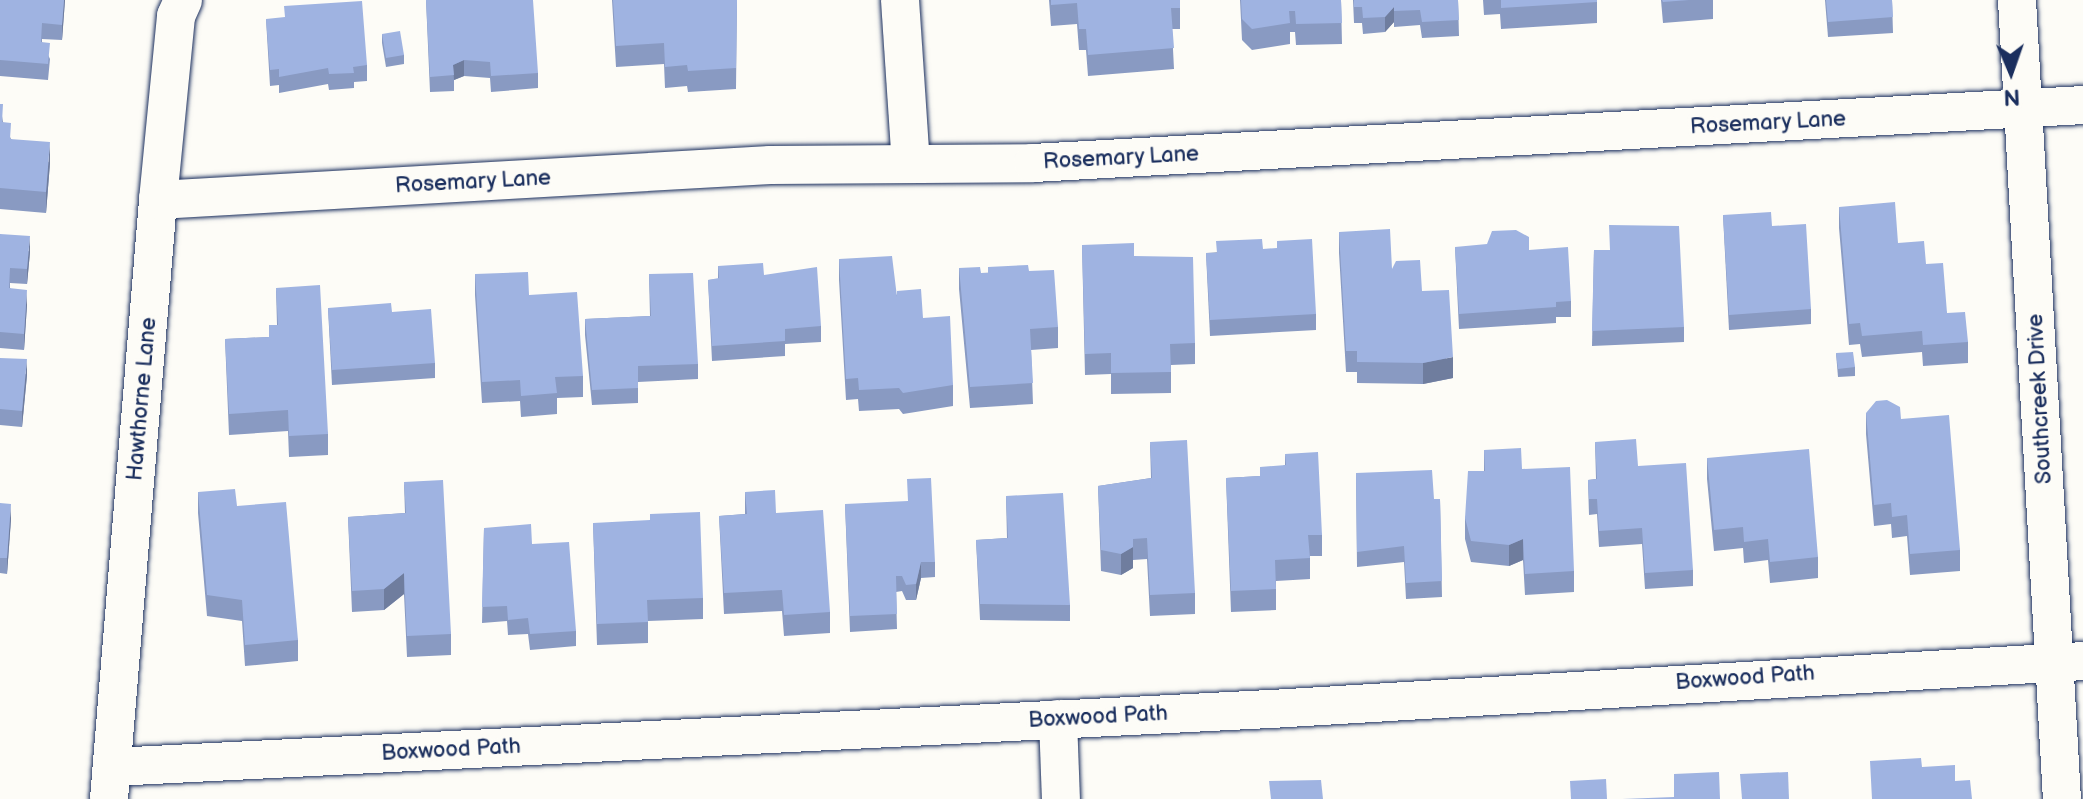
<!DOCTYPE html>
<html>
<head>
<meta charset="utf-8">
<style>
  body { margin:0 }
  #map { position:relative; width:2083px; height:799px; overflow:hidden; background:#fdfcf7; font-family:"Balsamiq Sans",sans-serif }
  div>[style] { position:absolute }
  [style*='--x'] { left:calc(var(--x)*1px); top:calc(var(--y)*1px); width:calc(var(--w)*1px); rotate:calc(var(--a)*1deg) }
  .roads { filter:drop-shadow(0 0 2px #1b2f5e) drop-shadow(0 0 2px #1b2f5e) }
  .minor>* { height:38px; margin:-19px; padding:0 19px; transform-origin:19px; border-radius:19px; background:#fdfcf7 }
  .wall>* { inset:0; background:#899ac2 }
  .shaded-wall>* { inset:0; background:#6f7d9e }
  .building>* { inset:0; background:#9fb3e1 }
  span { translate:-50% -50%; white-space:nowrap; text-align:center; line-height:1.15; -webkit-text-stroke:7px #fdfcf7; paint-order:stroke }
  .street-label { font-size:22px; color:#1b2f5e }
  .north { position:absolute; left:1971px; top:32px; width:80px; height:80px; -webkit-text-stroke:6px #fdfcf7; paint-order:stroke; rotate:178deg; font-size:22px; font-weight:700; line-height:32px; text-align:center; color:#1b2f5e }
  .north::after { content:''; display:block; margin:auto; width:28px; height:36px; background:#1b2f5e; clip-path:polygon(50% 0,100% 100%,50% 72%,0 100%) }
</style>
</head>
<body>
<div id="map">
  <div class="roads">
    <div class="minor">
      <i style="--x:900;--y:0;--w:164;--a:86.2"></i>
      <i style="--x:2017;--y:0;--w:800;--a:86.78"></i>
      <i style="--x:158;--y:200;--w:613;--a:-3.27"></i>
      <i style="--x:770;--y:165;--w:263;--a:-0.4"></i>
      <i style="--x:1033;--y:163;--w:1052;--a:-3.16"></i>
      <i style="--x:1058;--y:719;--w:80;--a:87.9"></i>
      <i style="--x:113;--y:767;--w:1176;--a:-2.87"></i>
      <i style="--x:1288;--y:708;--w:796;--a:-3.38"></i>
      <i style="--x:109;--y:799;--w:601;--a:-85.32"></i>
      <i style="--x:158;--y:200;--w:185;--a:-84.4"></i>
      <i style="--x:176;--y:16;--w:17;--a:-66"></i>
    </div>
  </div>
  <div class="wall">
    <i style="clip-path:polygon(0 0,65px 0,62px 40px,42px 39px,42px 42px,50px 59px,48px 80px,0 76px)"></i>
    <i style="clip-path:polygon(426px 0,538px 73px,538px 88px,491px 92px,490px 78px,464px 76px,454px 80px,454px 91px,430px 92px)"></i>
    <i style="clip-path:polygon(612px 0,737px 0,736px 89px,688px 92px,687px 86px,665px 88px,664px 64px,616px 67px)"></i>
    <i style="clip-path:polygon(1049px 0,1180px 0,1180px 29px,1172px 29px,1174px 69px,1088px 76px,1086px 50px,1079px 50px,1077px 24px,1051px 26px)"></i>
    <i style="clip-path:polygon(1240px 0,1341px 0,1342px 44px,1296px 45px,1295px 32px,1290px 32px,1290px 44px,1252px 50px,1242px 40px)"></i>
    <i style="clip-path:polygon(1353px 0,1458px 0,1459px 36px,1422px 38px,1420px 25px,1394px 27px,1394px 22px,1385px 32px,1363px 34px,1362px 23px,1354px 23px)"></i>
    <i style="clip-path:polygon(1483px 0,1597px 0,1597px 23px,1501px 29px,1500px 14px,1484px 15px)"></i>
    <i style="clip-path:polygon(1661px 0,1713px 0,1713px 19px,1663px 23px)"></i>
    <i style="clip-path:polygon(1825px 0,1892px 0,1893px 33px,1828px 37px)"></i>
    <i style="clip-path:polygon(266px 19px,367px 65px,367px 81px,354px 82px,354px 88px,329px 90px,328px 84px,279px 93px,279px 85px,270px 86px)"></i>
    <i style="clip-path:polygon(382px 34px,404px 55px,404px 64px,386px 67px,382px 43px)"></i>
    <i style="clip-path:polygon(0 104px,3px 122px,11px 139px,50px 163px,46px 213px,0 209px)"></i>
    <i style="clip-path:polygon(1839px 207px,1926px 264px,1947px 313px,1968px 342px,1968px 363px,1923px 366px,1922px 352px,1862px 357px,1860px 344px,1849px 345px,1839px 228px)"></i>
    <i style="clip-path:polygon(1723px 215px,1772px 226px,1811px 309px,1811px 324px,1729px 330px)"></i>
    <i style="clip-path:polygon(1339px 232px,1392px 269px,1422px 291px,1453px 378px,1423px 384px,1357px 383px,1357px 372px,1346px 372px,1339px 253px)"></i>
    <i style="clip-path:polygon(0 234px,30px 252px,27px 284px,10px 283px,10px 288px,27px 305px,24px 350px,0 348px)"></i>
    <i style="clip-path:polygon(1082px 245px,1134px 256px,1195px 343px,1195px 364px,1171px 365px,1171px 393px,1111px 394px,1111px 374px,1085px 375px)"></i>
    <i style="clip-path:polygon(1455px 247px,1571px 301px,1571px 317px,1556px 317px,1556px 323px,1459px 329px)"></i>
    <i style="clip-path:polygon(1263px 249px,1316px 314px,1316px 330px,1210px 336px,1206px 253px)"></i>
    <i style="clip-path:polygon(1594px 250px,1684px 327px,1684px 342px,1592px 346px)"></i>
    <i style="clip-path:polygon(839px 259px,897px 295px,923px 318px,953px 385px,953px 406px,903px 414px,899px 409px,859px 411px,858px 399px,846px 400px,839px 280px)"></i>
    <i style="clip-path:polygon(718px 266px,764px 275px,821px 326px,821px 342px,785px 344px,785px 356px,712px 361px,708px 280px,718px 279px)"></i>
    <i style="clip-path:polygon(959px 268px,981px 273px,1029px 271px,1058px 327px,1058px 348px,1031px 350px,1033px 404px,970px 408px,959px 289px)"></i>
    <i style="clip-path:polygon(475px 274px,529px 295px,583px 376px,583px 397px,557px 398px,557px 414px,521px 417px,520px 401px,482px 403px,475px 295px)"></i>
    <i style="clip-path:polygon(649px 274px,698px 364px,698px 379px,638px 382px,638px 403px,592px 405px,585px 335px,585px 319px,650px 316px)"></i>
    <i style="clip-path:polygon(276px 288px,328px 434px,328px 455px,289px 457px,288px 431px,229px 435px,225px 339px,269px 337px,277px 325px)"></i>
    <i style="clip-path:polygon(328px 308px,392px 312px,435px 363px,435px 378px,332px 385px)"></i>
    <i style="clip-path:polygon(1836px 353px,1855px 367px,1855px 376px,1838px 377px)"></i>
    <i style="clip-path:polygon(0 358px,27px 375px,22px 427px,0 425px)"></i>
    <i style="clip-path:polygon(1866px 413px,1901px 419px,1960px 550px,1960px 571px,1910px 575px,1907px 536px,1892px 538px,1891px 524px,1874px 526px,1866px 434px)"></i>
    <i style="clip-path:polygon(1150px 442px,1195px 593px,1195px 614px,1150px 616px,1147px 559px,1133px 560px,1133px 568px,1121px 575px,1101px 571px,1098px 486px,1151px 478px)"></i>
    <i style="clip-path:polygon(1595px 442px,1638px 466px,1693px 570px,1693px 586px,1645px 589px,1642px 544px,1599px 547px,1597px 514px,1589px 515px,1588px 480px,1596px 479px)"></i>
    <i style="clip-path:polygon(1484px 450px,1522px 469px,1574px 571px,1574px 592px,1525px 595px,1523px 560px,1509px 566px,1471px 562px,1465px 539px,1465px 518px,1484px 471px)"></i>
    <i style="clip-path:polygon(1285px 454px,1322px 535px,1322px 556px,1310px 556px,1310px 579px,1276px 581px,1276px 610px,1231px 612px,1226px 478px,1260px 476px,1285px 465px)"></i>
    <i style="clip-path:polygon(1707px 458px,1818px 557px,1818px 578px,1770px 583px,1768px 560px,1744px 563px,1743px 548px,1714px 551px,1707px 479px)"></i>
    <i style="clip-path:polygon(1356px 473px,1434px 499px,1440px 499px,1442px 597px,1406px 599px,1404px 562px,1357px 567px)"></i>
    <i style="clip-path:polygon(404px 482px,451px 634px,451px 655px,407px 657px,404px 594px,384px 610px,352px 612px,348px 517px,405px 513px)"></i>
    <i style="clip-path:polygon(198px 492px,237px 506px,298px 640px,298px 661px,245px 666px,242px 621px,207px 616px,198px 513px)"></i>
    <i style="clip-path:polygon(745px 492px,776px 513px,830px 612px,830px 633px,784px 636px,782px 611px,724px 614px,719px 516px,745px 514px)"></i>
    <i style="clip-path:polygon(1006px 496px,1070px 605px,1070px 621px,980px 620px,976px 540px,1007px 538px)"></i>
    <i style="clip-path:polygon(0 503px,11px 519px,7px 574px,0 573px)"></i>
    <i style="clip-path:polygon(845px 504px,935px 562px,935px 577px,921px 578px,916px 600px,906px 600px,902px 591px,896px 592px,897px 629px,850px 632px)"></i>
    <i style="clip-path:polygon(593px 523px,703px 598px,703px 619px,648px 621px,648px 643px,597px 645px)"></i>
    <i style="clip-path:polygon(484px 528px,532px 544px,576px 631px,576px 646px,530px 650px,528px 634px,508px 635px,507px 621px,482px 623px)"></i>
  </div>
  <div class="shaded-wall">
    <i style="clip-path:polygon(64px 0,65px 0,62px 40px,62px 25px)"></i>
    <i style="clip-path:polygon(1394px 7px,1394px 22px,1385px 32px,1385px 17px)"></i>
    <i style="clip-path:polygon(464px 60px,464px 76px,454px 80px,453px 65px)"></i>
    <i style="clip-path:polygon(50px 142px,50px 163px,46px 213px,46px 192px)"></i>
    <i style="clip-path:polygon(30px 236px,30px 252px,27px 284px,27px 269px)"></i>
    <i style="clip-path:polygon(27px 290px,27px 305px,24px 350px,24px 334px)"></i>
    <i style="clip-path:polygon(1453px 357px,1453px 378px,1423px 384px,1423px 363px)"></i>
    <i style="clip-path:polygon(27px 359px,27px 375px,22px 427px,22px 411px)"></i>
    <i style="clip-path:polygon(11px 504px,11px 519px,7px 574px,7px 558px)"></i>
    <i style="clip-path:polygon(1523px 539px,1523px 560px,1509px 566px,1509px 545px)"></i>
    <i style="clip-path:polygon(1133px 547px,1133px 568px,1121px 575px,1121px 554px)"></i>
    <i style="clip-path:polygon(921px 562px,921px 578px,916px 600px,916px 584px)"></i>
    <i style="clip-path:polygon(404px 573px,404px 594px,384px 610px,384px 589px)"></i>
  </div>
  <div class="building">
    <i style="clip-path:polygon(0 0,64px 0,62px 25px,42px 23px,41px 42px,50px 43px,48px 64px,0 60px)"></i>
    <i style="clip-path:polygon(426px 0,533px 0,538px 73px,491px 76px,490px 62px,464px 60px,453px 65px,454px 75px,430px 77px)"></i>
    <i style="clip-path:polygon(613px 0,737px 0,736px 68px,688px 71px,687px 65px,665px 67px,664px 43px,616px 46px)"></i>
    <i style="clip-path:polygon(1051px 0,1180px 0,1180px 8px,1171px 8px,1174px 48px,1088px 55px,1086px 29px,1079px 29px,1077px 3px,1051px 5px)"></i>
    <i style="clip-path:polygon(1241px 0,1341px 0,1342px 23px,1296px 24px,1295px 11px,1289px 11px,1290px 23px,1252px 29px,1242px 19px)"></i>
    <i style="clip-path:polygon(1354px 0,1458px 0,1459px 20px,1422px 22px,1420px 10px,1394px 11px,1394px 7px,1385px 17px,1363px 18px,1362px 7px,1354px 7px)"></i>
    <i style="clip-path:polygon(1501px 0,1597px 0,1597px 2px,1501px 8px)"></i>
    <i style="clip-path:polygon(1662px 0,1689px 0,1663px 2px)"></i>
    <i style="clip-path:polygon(1826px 0,1892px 0,1893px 17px,1828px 22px)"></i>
    <i style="clip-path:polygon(362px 1px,367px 65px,353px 67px,354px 73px,329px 74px,328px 68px,279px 77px,279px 69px,270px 70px,266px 19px,285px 17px,284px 6px)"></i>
    <i style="clip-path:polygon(400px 31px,404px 55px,386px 58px,382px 34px)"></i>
    <i style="clip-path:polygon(0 104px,3px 104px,2px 122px,11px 123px,10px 139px,50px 142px,46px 192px,0 188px)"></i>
    <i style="clip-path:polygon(1895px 202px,1898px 243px,1924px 241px,1926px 264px,1943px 263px,1947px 313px,1965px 312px,1968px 342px,1923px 345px,1922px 331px,1862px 336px,1860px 323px,1849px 324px,1839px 207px)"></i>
    <i style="clip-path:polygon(1771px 212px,1772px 226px,1806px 224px,1811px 309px,1729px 315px,1723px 215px)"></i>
    <i style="clip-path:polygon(1609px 225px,1679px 226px,1684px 327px,1592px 331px,1594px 250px,1610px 250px)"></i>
    <i style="clip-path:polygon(1390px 229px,1392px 269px,1396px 261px,1420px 260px,1422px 291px,1449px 290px,1453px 357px,1423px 363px,1357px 362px,1357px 351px,1346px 351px,1339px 232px)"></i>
    <i style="clip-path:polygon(1516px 230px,1529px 237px,1529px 250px,1568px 247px,1571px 301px,1556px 302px,1556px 307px,1459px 314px,1455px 247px,1487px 244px,1492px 231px)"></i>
    <i style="clip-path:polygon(0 234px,30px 236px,27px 269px,10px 268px,9px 288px,27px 290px,24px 334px,0 332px)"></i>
    <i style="clip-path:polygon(1262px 239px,1263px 249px,1277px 248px,1277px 241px,1312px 239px,1316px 314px,1210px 320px,1206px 253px,1217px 253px,1216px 241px)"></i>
    <i style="clip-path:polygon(1134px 243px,1134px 256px,1193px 257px,1195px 343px,1170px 344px,1171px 372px,1111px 373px,1111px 353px,1085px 354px,1082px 245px)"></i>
    <i style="clip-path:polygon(892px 256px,897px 297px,897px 291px,921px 289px,923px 318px,950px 316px,953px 385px,903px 393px,899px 388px,859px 390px,858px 378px,846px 379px,839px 259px)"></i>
    <i style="clip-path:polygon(763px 263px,764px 275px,817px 267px,821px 326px,785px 329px,785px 341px,712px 346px,708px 280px,719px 278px,718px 266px)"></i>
    <i style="clip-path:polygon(1028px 265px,1029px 271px,1054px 270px,1058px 327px,1030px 329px,1033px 383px,970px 387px,959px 268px,980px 267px,981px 273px,988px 273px,988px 267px)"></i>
    <i style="clip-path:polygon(528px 272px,529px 295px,577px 292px,583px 376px,555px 377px,557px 393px,521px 396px,520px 380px,482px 382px,475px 274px)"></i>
    <i style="clip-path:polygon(693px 273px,698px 364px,638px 366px,638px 388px,592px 390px,585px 319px,651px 316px,649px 274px)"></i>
    <i style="clip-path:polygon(320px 285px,328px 434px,289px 436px,288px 410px,229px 414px,225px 339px,269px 337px,269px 325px,278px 325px,276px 288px)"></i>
    <i style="clip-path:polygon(391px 303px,392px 312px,431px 309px,435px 363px,332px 370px,328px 308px)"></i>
    <i style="clip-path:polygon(1853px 352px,1855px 367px,1838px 369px,1836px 353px)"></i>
    <i style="clip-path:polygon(0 358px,27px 359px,22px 411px,0 409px)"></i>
    <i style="clip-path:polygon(1887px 400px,1900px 407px,1901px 419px,1949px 415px,1960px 550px,1910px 554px,1907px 515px,1892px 517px,1891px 503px,1874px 505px,1866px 413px,1876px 401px)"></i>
    <i style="clip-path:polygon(1636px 439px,1638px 466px,1686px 463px,1693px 570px,1645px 573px,1642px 528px,1599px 531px,1597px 499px,1589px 499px,1588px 480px,1597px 479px,1595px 442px)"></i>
    <i style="clip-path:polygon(1187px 440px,1195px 593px,1150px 595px,1147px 538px,1133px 539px,1133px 547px,1121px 554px,1101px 550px,1098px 486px,1152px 478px,1150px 442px)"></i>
    <i style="clip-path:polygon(1521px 448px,1522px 469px,1570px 467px,1574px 571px,1525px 574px,1523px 539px,1509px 545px,1471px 541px,1465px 518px,1468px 471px,1485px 471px,1484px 450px)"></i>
    <i style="clip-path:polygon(1809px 449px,1818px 557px,1770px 562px,1768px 539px,1744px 542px,1743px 527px,1714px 530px,1707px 458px)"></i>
    <i style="clip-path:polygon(1318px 452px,1322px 535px,1308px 535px,1310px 558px,1275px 560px,1276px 589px,1231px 591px,1226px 478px,1260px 476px,1260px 467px,1286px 465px,1285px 454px)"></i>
    <i style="clip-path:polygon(1432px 470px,1434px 499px,1440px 499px,1442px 581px,1406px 583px,1404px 546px,1357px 552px,1356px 473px)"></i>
    <i style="clip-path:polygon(931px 478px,935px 562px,921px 562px,916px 584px,906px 585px,902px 576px,896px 576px,897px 614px,850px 616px,845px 504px,908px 501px,907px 479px)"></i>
    <i style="clip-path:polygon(443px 480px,451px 634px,407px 636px,404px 573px,384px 589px,352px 591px,348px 517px,406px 513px,404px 482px)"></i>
    <i style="clip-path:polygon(235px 489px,237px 506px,286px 502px,298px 640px,245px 645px,242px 600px,207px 595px,198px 492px)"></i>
    <i style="clip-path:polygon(775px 490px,776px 513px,823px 510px,830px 612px,784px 615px,782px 590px,724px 593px,719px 516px,747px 514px,745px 492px)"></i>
    <i style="clip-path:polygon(1063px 493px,1070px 605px,980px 604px,976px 540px,1008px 538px,1006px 496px)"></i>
    <i style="clip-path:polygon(0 503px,11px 504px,7px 558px,0 558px)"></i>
    <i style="clip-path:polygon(700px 512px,703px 598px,647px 600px,648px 622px,597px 624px,593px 523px,650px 520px,650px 514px)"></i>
    <i style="clip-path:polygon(531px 524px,532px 544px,569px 542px,576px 631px,530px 634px,528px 618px,508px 620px,507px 606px,482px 607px,484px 528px)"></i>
    <i style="clip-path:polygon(1921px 758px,1922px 767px,1955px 765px,1955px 781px,1970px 780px,1972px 799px,1872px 799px,1870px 761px)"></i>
    <i style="clip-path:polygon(1719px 772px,1720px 799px,1622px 799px,1674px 797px,1674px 774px)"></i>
    <i style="clip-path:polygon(1788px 772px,1789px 799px,1742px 799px,1740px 774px)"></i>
    <i style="clip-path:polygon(1606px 779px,1607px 799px,1571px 799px,1570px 781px)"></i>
    <i style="clip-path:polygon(1321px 780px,1323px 799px,1271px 799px,1269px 781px)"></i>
  </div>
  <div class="street-label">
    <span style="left:1768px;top:123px;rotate:-3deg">Rosemary Lane</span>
    <span style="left:1121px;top:158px;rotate:-3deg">Rosemary Lane</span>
    <span style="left:473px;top:182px;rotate:-3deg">Rosemary Lane</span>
    <span style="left:142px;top:399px;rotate:-85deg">Hawthorne Lane</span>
    <span style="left:2040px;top:399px;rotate:-93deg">Southcreek Drive</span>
    <span style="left:1745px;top:678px;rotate:-4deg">Boxwood Path</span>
    <span style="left:1098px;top:717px;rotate:-3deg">Boxwood Path</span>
    <span style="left:451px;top:750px;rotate:-3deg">Boxwood Path</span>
  </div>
  <div class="north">N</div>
</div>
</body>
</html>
